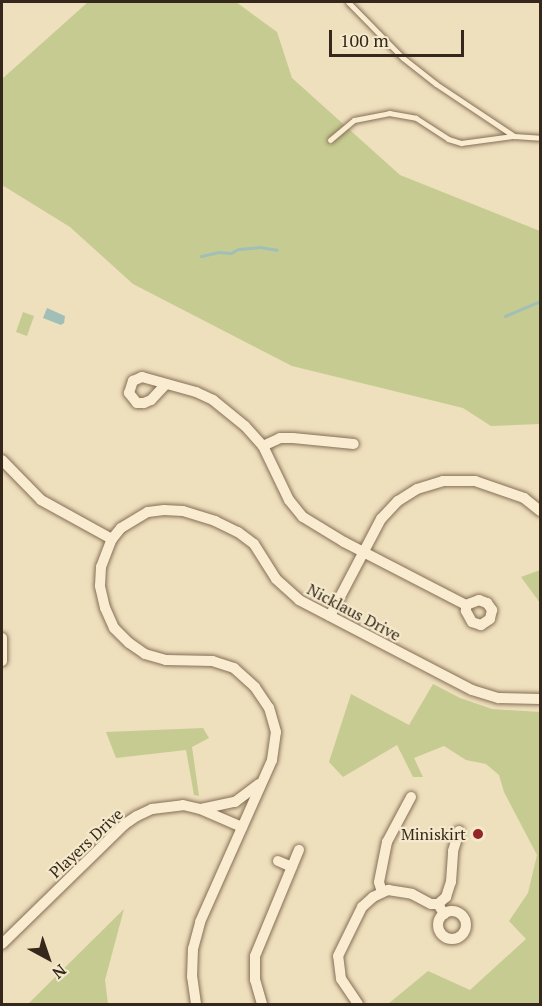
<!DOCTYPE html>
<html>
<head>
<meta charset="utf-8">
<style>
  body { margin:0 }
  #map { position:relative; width:542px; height:1006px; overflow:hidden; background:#eedfbd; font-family:"PT Serif",serif }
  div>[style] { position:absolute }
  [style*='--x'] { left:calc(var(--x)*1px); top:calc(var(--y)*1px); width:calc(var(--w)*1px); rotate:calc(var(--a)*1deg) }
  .green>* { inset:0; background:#c6cc91 }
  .water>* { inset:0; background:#a1bfb6 }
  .stream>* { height:3px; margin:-1.5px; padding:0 1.5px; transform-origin:1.5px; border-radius:1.5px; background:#a1bfb6 }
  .roads { filter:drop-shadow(0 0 2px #866f56) drop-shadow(0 0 2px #866f56) }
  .service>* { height:5px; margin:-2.5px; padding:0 2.5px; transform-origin:2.5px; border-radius:2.5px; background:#f9ecd0 }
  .minor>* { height:10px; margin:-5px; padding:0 5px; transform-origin:5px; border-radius:5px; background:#f9ecd0 }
  .minor>.ring { margin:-5px; padding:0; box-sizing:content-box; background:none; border:10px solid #f9ecd0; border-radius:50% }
  .dots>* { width:16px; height:16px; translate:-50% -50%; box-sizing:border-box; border:3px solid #f5e9cc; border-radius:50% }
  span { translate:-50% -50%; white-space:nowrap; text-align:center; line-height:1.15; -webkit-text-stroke:4.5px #f5e9cc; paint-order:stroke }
  .street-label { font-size:16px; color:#35271b }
  .poi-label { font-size:16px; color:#35271b }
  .right { translate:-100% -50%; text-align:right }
  .frame { position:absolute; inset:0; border:3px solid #35271b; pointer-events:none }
  .north { position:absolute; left:18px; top:928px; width:60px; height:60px; -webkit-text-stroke:4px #f5e9cc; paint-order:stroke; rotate:140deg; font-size:16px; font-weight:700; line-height:24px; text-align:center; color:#35271b }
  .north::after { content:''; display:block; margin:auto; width:21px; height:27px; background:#35271b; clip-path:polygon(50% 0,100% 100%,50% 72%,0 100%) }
  .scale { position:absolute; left:329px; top:30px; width:135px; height:27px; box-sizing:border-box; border:3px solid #35271b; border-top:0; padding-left:8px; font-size:18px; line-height:21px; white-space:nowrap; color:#35271b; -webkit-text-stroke:4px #f5e9cc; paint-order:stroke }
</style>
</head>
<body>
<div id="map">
  <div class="green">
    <i style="clip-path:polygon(88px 2px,236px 2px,277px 32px,292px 78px,400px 175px,540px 231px,540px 424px,491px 426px,463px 408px,292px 366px,133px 284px,70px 227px,2px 185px,2px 79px)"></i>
    <i style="clip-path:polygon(23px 312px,34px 316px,27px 336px,16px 332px)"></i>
    <i style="clip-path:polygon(540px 570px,540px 603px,521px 577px)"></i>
    <i style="clip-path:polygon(433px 684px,460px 698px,492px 709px,540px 712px,540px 1004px,388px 1004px,428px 971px,470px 990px,526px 939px,509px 921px,528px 893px,537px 855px,504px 792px,499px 775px,486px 764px,466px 760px,444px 746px,414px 758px,423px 777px,413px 777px,397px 745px,343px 777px,329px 762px,351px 694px,409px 725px)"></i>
    <i style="clip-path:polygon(203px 728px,209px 738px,192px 747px,199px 796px,194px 795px,186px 750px,116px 758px,106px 732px)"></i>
    <i style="clip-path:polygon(124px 909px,105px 980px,108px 1004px,28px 1004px)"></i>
  </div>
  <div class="water">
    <i style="clip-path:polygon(47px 308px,65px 316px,64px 323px,61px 325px,43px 318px)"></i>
  </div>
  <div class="stream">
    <i style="--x:201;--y:256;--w:17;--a:-13"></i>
    <i style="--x:218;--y:252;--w:13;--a:4"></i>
    <i style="--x:231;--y:253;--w:8;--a:-30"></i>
    <i style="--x:238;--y:249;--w:21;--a:-5"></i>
    <i style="--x:259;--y:247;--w:18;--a:9"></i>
    <i style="--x:505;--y:316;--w:38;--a:-23"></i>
  </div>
  <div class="roads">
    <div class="service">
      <i style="--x:348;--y:2;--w:78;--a:45.5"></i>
      <i style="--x:403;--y:58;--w:42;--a:38.2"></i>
      <i style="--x:436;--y:84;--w:94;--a:33.7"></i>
      <i style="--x:514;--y:136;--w:26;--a:4"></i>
      <i style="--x:330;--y:140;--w:31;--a:-40"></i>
      <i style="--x:354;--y:120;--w:36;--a:-11"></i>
      <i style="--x:389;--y:113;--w:27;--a:10"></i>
      <i style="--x:416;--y:118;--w:38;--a:33"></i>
      <i style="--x:448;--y:139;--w:14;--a:17"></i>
      <i style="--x:461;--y:143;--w:52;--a:-7.7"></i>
    </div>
    <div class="minor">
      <i style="--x:166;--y:384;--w:22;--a:133"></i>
      <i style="--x:151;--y:400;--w:8;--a:157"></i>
      <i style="--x:144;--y:403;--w:7;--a:180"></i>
      <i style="--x:137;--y:403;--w:13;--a:-129"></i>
      <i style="--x:129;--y:393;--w:13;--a:-72"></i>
      <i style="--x:133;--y:381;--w:10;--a:-24"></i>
      <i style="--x:142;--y:377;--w:56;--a:15.5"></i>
      <i style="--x:196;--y:392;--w:19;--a:25"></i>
      <i style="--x:213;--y:400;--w:41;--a:39.1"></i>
      <i style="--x:245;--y:426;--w:27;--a:48"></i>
      <i style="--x:263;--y:446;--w:60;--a:64.3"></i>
      <i style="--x:289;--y:500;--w:22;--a:51"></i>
      <i style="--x:303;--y:517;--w:48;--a:31.4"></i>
      <i style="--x:344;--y:542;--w:137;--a:27.3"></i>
      <i style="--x:263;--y:446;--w:19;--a:-25"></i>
      <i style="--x:280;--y:438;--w:13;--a:0"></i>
      <i style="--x:293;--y:438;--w:61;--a:5.6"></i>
      <i style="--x:2;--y:460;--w:56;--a:45.7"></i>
      <i style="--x:41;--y:500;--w:81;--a:28.8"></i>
      <i style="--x:479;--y:600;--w:9;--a:21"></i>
      <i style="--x:487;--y:603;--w:9;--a:54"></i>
      <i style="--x:492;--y:610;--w:9;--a:103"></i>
      <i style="--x:490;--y:619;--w:11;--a:146"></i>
      <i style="--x:481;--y:625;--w:9;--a:-162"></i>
      <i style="--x:472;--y:622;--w:13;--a:-119"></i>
      <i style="--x:466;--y:611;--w:6;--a:-90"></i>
      <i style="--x:466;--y:605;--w:14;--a:-21"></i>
      <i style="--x:330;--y:616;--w:110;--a:-62.3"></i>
      <i style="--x:381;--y:519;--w:25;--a:-47"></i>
      <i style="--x:398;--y:501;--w:22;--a:-32"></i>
      <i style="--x:417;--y:489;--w:27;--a:-17"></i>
      <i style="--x:443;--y:481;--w:32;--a:0"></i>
      <i style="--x:475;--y:481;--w:52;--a:19.1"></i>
      <i style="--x:524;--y:498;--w:21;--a:39"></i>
      <i style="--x:2;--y:638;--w:23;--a:90"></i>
      <i style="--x:201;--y:809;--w:35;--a:-12"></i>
      <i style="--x:235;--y:802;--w:30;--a:-37"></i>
      <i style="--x:278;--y:861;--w:15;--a:23"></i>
      <i style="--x:382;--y:892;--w:10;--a:-107"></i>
      <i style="--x:379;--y:882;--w:41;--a:-78.7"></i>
      <i style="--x:387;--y:842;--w:51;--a:-61.9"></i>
      <i style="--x:438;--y:904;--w:11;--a:-41"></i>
      <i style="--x:446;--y:897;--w:16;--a:-72"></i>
      <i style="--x:451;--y:882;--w:31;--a:-86"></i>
      <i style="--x:453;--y:851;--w:21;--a:-73"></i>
      <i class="ring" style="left:438px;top:911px;width:18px;height:18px"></i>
      <i style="--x:2;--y:944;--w:172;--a:-44.3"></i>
      <i style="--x:125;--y:824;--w:14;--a:-34"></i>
      <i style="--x:137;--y:816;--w:17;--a:-25"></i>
      <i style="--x:152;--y:809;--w:31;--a:-7"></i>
      <i style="--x:183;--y:805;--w:17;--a:13"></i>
      <i style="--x:200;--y:809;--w:46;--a:23.2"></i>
      <i style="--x:196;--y:1004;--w:27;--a:-98"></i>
      <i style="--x:192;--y:977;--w:28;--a:-88"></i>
      <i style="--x:193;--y:949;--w:28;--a:-75"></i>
      <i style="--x:200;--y:922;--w:177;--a:-66"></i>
      <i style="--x:272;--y:760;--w:28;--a:-82"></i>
      <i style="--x:276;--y:732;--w:25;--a:-106"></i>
      <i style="--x:269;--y:708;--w:25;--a:-124"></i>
      <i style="--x:255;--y:687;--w:28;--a:-138"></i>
      <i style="--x:234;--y:668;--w:22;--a:-162"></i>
      <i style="--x:213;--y:661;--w:47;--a:-178.8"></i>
      <i style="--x:166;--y:660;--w:22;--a:-164"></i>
      <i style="--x:145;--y:654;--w:19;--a:-145"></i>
      <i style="--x:129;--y:643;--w:21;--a:-135"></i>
      <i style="--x:114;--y:628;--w:22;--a:-114"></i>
      <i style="--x:105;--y:608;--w:23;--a:-103"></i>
      <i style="--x:100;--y:586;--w:19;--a:-87"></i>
      <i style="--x:101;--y:567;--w:30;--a:-69"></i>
      <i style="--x:112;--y:539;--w:14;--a:-51"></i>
      <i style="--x:121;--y:528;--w:31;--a:-31"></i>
      <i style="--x:148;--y:512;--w:16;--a:-7"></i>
      <i style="--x:164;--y:510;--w:19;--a:3"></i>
      <i style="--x:183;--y:511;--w:34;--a:17"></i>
      <i style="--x:215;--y:521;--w:25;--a:26"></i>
      <i style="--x:238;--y:532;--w:20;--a:37"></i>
      <i style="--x:254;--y:544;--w:41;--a:57.8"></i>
      <i style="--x:276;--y:579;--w:31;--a:42"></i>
      <i style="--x:299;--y:600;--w:195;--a:27.5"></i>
      <i style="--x:472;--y:690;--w:28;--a:17"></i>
      <i style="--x:499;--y:698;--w:41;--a:1.4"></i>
      <i style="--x:262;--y:1004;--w:25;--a:-106"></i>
      <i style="--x:255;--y:980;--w:24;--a:-90"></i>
      <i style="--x:255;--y:956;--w:115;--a:-67.5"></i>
      <i style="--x:358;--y:1004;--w:30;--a:-124"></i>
      <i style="--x:341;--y:979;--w:23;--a:-97"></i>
      <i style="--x:338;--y:956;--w:55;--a:-63.9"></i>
      <i style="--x:362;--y:907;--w:15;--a:-42"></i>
      <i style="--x:373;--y:897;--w:17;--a:-25"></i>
      <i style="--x:388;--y:890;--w:24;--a:9"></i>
      <i style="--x:412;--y:894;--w:21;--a:28"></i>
      <i style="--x:431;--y:904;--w:7;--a:0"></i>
      <i style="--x:438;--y:904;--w:12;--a:59"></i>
    </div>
  </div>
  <div class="dots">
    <i style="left:478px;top:834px;background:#962528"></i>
  </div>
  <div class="street-label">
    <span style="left:354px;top:612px;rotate:28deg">Nicklaus Drive</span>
    <span style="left:86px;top:843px;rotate:-43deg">Players Drive</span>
  </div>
  <div class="poi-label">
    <span class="right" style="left:466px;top:834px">Miniskirt</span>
  </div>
  <div class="frame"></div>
  <div class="north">N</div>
  <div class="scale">100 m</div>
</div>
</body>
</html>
